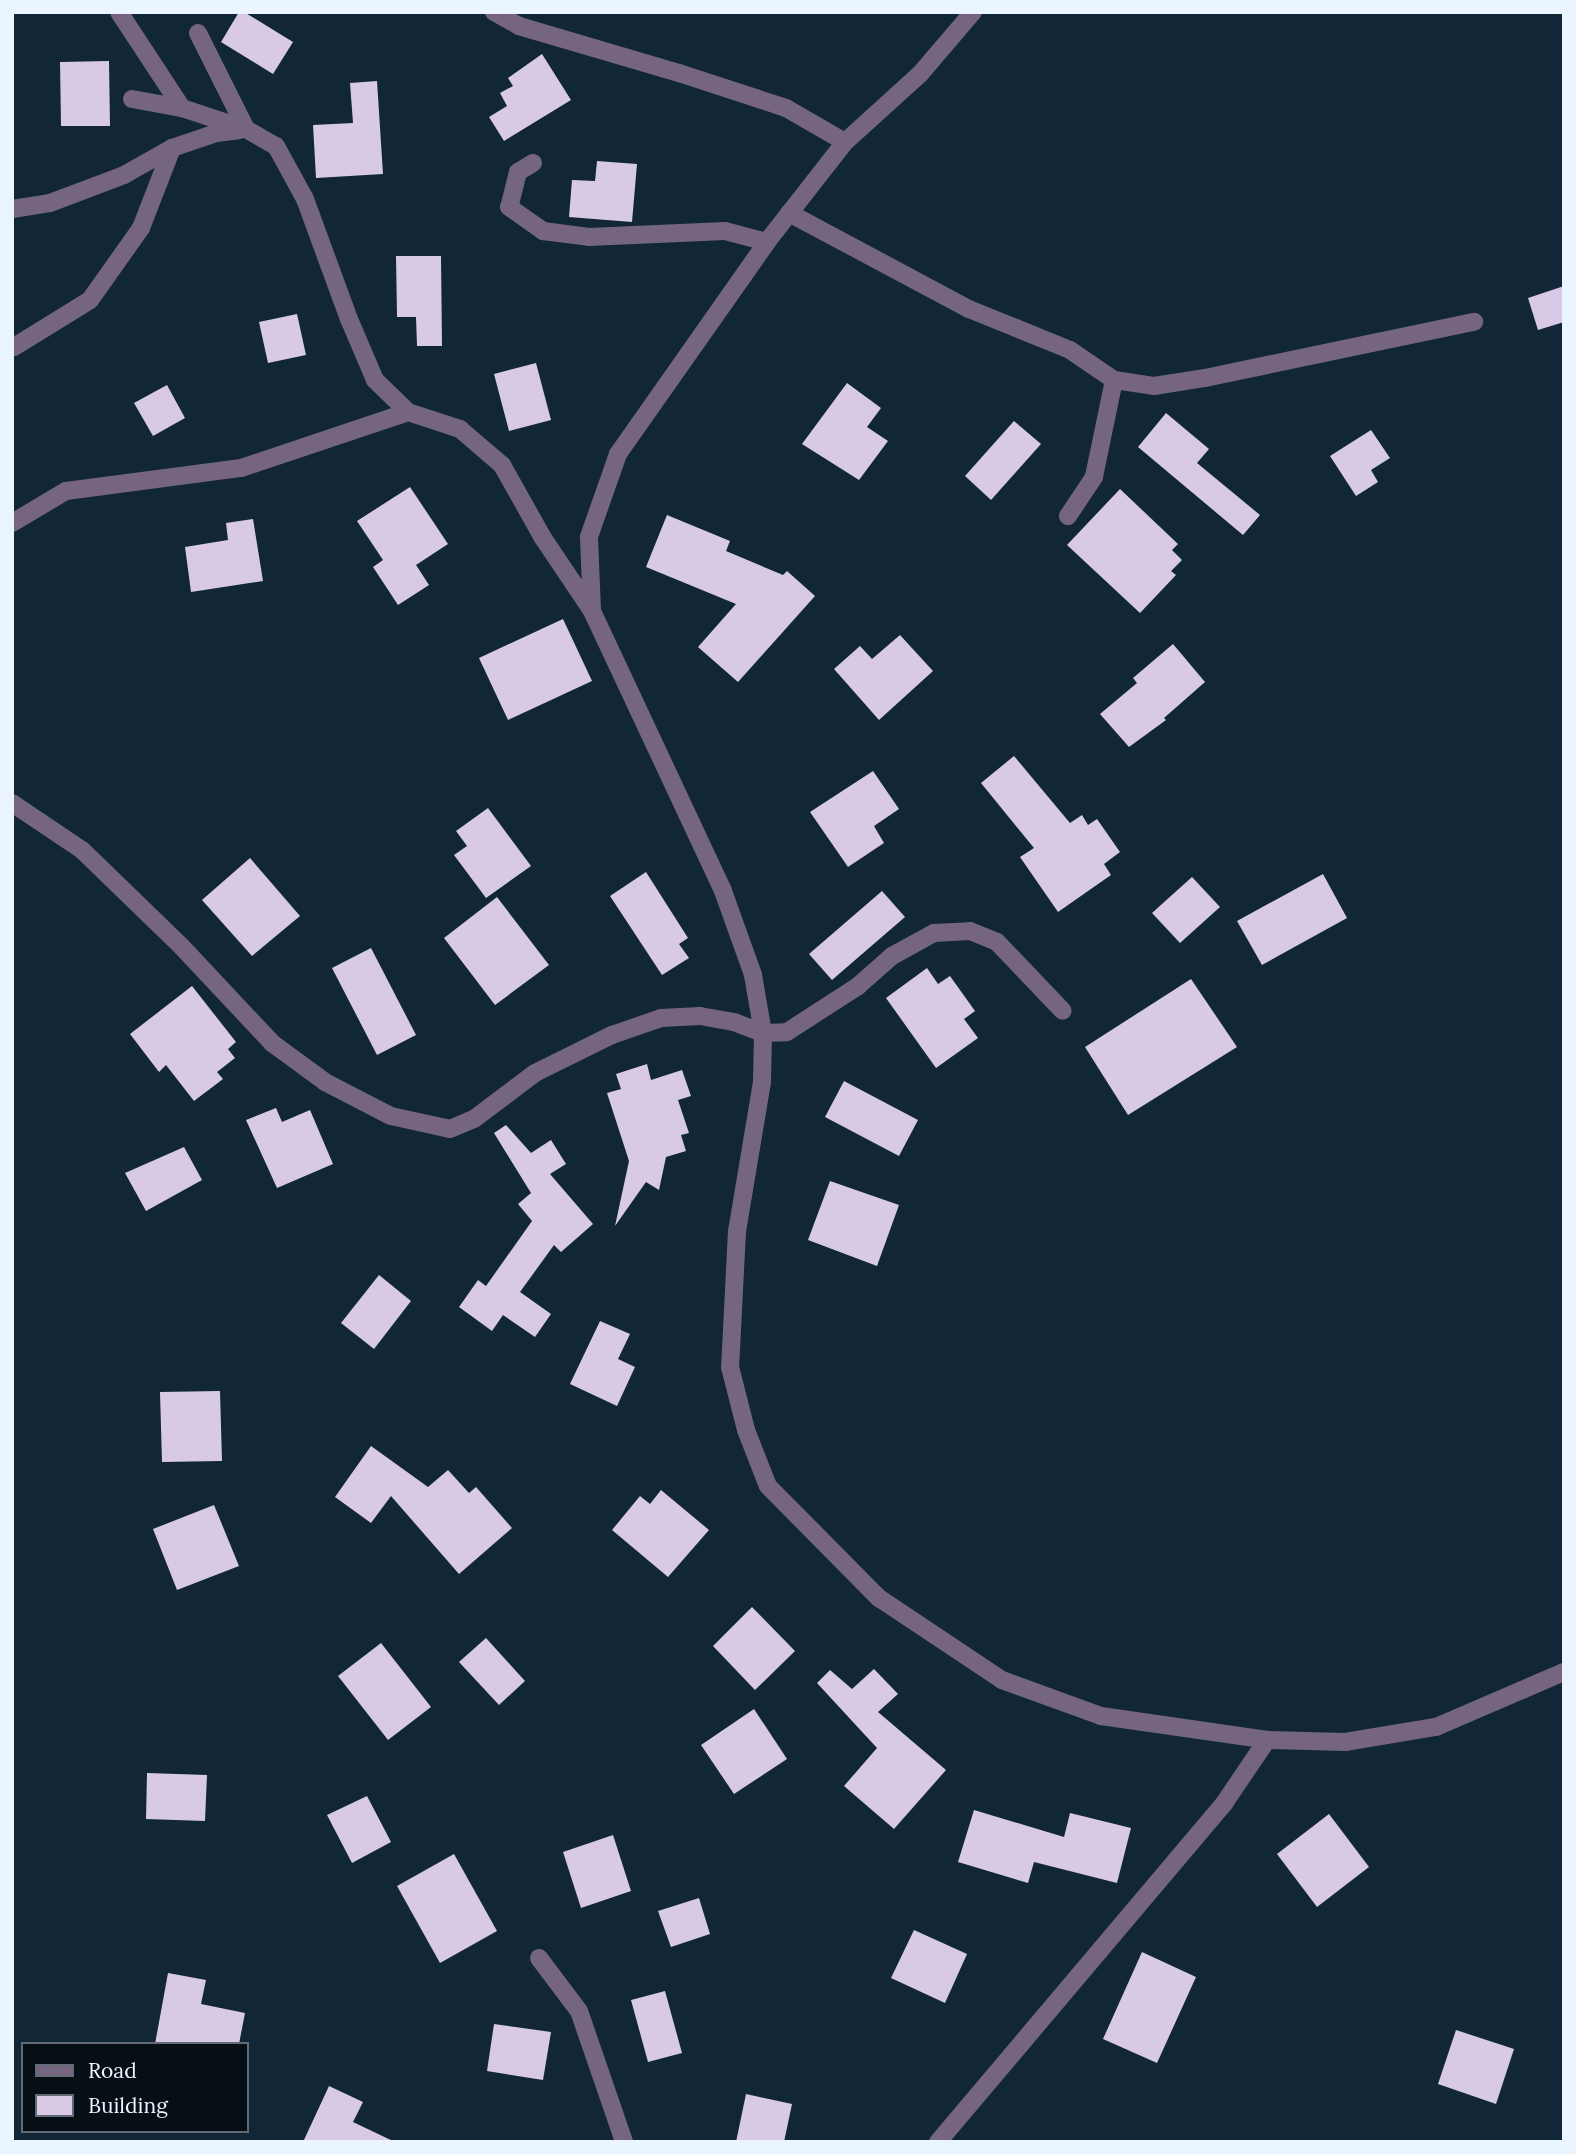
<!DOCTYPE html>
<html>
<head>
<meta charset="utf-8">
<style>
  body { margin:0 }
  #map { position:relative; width:1576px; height:2154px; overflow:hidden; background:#112738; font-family:Lora,serif }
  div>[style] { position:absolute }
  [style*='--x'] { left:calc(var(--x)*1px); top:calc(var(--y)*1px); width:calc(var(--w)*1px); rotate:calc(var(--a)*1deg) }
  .building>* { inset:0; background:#d8cae7 }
  .minor>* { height:18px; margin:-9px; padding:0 9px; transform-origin:9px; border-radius:9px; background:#756580 }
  span { translate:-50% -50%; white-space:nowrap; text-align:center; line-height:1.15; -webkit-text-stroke:7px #060f16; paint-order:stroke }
  .frame { position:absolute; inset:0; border:14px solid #ebf5ff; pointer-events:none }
  .legend { position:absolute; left:21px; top:2042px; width:228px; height:91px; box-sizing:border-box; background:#060f16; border:2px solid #626b73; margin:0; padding:9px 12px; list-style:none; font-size:21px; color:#ebf5ff }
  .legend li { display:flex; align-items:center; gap:14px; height:35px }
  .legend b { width:35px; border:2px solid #626b73 }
</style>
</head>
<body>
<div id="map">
  <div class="building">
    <i style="clip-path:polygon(239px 12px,244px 12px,293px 42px,273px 74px,221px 42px)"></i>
    <i style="clip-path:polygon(542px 54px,571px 100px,504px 141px,489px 117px,507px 106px,500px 93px,513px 86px,508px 78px)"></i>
    <i style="clip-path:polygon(109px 61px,110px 126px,61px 126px,60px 62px)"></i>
    <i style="clip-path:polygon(377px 81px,383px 174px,316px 178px,313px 125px,353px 123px,350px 83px)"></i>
    <i style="clip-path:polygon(597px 161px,637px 164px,632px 222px,569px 217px,572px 180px,595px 181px)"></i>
    <i style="clip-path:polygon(396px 256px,441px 256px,442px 346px,417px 346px,416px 317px,397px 317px)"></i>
    <i style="clip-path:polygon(1564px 286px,1564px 322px,1538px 330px,1528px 298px)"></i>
    <i style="clip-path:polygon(297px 314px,306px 355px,268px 363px,259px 322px)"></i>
    <i style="clip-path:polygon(536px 363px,551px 420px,509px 431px,494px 374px)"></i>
    <i style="clip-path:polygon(847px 383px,881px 408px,867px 427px,888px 441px,859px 480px,802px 444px)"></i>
    <i style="clip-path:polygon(167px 385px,185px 418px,153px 436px,134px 403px)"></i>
    <i style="clip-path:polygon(1166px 413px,1209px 449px,1197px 463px,1260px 515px,1243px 535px,1138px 447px)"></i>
    <i style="clip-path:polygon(1014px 421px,1041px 444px,991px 500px,965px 476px)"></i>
    <i style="clip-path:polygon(1371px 430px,1390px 458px,1371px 470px,1378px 482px,1356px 496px,1330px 456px)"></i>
    <i style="clip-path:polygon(410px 487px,448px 544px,416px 565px,429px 585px,398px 605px,373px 567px,383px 560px,357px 521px)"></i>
    <i style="clip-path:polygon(1120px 489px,1178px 544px,1172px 550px,1182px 560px,1171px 571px,1176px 575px,1140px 613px,1067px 545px)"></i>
    <i style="clip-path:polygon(667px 515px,730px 541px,726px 551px,783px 575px,787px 571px,815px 596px,738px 682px,698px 647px,736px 604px,646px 567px)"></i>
    <i style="clip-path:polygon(253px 519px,263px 581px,191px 592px,185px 547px,228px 540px,226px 523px)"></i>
    <i style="clip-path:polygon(563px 619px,592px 681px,508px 720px,479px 658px)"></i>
    <i style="clip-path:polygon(900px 635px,933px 671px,879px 720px,834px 669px,860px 646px,872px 659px)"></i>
    <i style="clip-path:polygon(1173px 644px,1205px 682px,1164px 718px,1166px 720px,1129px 747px,1100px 714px,1137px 683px,1133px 678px)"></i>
    <i style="clip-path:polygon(1014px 756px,1070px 823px,1082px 815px,1088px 825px,1097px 819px,1120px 852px,1104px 864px,1111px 875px,1058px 912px,1020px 857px,1034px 848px,981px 783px)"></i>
    <i style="clip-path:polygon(873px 771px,899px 809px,874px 826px,884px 843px,848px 867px,810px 812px)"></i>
    <i style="clip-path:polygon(488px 808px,531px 866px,486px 898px,454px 855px,467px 846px,456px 831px)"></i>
    <i style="clip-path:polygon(250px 858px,300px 916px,252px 956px,202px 900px)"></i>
    <i style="clip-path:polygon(646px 872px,688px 938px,679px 944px,689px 958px,662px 975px,610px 896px)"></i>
    <i style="clip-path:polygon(1323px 874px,1347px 918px,1262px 965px,1237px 921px)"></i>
    <i style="clip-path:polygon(1192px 877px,1220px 907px,1180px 943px,1152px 913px)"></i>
    <i style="clip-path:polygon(882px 891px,905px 917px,832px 980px,809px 954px)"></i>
    <i style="clip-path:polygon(497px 897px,549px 965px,495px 1005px,444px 938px)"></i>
    <i style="clip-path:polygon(371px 948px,416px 1035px,377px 1055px,332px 968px)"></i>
    <i style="clip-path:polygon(927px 968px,938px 984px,950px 976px,975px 1011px,964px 1019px,978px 1038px,936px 1068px,886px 998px)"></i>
    <i style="clip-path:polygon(1191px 979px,1237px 1047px,1128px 1115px,1085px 1047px)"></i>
    <i style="clip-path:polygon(192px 986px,236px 1042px,228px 1049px,235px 1058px,217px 1072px,223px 1079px,194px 1101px,166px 1065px,159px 1072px,130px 1034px)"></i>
    <i style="clip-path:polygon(647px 1064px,651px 1080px,682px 1070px,691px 1096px,678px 1100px,689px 1133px,681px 1135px,686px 1151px,666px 1157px,659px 1190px,646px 1182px,615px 1226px,629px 1161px,607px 1093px,621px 1089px,616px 1074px)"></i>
    <i style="clip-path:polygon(844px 1081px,918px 1120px,899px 1156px,825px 1117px)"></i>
    <i style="clip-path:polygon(276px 1108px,282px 1122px,310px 1110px,333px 1164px,277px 1188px,246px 1120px)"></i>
    <i style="clip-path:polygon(506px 1125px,531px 1153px,551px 1140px,566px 1164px,550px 1174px,593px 1224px,561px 1252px,554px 1245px,520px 1292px,551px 1314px,535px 1337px,503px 1315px,492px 1331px,459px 1307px,478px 1280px,486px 1286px,532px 1221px,518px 1204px,531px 1193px,494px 1133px)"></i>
    <i style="clip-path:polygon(184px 1147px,202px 1180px,146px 1211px,125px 1173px)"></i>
    <i style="clip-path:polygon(830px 1181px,899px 1205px,877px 1266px,808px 1240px)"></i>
    <i style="clip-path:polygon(379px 1275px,411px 1301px,374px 1349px,341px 1323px)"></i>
    <i style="clip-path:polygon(600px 1321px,630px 1334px,618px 1359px,635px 1367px,617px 1406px,570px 1384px)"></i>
    <i style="clip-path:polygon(220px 1391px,222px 1461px,162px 1462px,160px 1392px)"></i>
    <i style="clip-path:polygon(371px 1446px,428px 1487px,448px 1470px,469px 1493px,476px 1487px,512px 1528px,459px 1574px,391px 1496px,371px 1523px,335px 1497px)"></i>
    <i style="clip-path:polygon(661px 1490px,709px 1530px,668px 1577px,612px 1530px,640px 1496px,650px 1504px)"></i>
    <i style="clip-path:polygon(214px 1505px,239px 1566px,177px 1590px,153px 1529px)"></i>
    <i style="clip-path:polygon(752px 1607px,795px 1651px,755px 1690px,713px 1646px)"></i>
    <i style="clip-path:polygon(486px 1638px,525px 1681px,499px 1705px,459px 1662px)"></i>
    <i style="clip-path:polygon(381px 1643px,431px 1707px,388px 1740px,338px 1676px)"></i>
    <i style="clip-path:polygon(874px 1669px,898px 1694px,878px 1712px,946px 1770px,894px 1829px,844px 1786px,877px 1748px,817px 1683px,830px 1670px,852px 1689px)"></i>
    <i style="clip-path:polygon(754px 1709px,787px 1759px,734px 1794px,701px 1745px)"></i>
    <i style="clip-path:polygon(147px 1773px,207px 1775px,205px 1821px,146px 1819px)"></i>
    <i style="clip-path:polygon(367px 1796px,391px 1842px,352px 1863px,327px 1815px)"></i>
    <i style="clip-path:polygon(974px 1810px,1064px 1837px,1070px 1813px,1131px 1828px,1117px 1883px,1034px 1862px,1028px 1883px,958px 1862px)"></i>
    <i style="clip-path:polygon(1329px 1814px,1369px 1867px,1317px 1907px,1277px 1854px)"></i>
    <i style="clip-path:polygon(613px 1835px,631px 1891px,581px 1908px,563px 1852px)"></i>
    <i style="clip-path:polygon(454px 1854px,497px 1931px,440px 1963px,397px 1886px)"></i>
    <i style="clip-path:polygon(699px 1898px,710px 1934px,671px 1947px,658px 1911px)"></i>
    <i style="clip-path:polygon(914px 1930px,967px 1954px,945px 2003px,891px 1978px)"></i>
    <i style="clip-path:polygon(1142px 1952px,1196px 1977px,1157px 2063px,1103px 2039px)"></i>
    <i style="clip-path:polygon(168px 1973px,206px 1980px,201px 2004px,245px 2013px,239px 2044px,155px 2044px)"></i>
    <i style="clip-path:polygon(665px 1991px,682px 2053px,648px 2062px,631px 2000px)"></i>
    <i style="clip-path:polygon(494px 2024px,551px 2032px,543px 2080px,487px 2071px)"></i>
    <i style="clip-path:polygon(1456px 2030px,1514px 2049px,1496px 2104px,1438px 2084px)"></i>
    <i style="clip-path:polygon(329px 2086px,363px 2102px,353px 2122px,395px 2142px,303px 2142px)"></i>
    <i style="clip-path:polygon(746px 2094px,792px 2104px,784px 2142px,736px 2142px)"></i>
  </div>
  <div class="minor">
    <i style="--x:119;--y:12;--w:115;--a:56.7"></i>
    <i style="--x:494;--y:12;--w:29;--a:29"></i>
    <i style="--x:519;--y:26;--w:167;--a:16.4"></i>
    <i style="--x:679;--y:73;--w:113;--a:18.1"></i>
    <i style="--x:786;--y:108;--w:68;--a:30"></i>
    <i style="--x:973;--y:12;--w:82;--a:130.5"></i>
    <i style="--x:920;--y:74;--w:101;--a:137.8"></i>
    <i style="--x:845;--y:142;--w:127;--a:128"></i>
    <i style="--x:767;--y:242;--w:259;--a:125.1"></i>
    <i style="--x:618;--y:454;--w:88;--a:109.3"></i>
    <i style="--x:589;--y:537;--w:74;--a:87.7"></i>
    <i style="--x:592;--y:611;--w:309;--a:64.9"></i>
    <i style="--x:723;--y:891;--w:89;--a:70.3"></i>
    <i style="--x:753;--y:975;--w:59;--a:80.2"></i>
    <i style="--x:763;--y:1033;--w:49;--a:91.2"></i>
    <i style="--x:762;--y:1082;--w:151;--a:99.5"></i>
    <i style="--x:737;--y:1231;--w:136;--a:92.9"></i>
    <i style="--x:730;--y:1367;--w:65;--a:75.7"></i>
    <i style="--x:746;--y:1430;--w:60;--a:68.6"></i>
    <i style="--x:768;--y:1486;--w:158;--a:45.3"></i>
    <i style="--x:879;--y:1598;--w:148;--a:33.7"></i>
    <i style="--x:1002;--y:1680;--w:105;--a:20"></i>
    <i style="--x:1101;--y:1716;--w:168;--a:8.2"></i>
    <i style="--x:1267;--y:1740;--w:78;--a:1.5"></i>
    <i style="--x:1345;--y:1742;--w:92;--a:-9.4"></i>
    <i style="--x:1436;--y:1727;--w:139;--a:-23.3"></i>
    <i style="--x:198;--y:33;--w:107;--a:63.4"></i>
    <i style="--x:132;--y:99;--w:51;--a:10.2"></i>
    <i style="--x:182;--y:108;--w:67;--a:18.2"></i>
    <i style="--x:246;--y:129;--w:34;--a:30"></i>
    <i style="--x:276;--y:146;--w:60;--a:61.3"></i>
    <i style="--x:305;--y:199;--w:128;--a:69.9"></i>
    <i style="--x:349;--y:319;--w:66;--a:66.9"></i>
    <i style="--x:375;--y:380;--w:46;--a:44.1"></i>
    <i style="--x:408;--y:412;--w:55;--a:18.1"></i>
    <i style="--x:460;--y:429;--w:55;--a:40.6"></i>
    <i style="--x:502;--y:465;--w:84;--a:60.7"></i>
    <i style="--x:543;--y:538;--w:88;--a:56.1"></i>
    <i style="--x:533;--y:163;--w:17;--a:149"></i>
    <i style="--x:518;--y:172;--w:36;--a:104"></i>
    <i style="--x:509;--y:207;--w:42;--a:35.2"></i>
    <i style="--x:543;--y:231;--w:46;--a:7.4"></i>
    <i style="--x:589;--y:237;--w:136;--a:-2.5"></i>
    <i style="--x:725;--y:231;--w:43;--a:14.7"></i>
    <i style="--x:12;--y:209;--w:38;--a:-9"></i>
    <i style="--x:50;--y:203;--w:79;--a:-20.7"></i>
    <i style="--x:124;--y:175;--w:55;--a:-29.4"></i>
    <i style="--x:172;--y:148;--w:46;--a:-18.8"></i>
    <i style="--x:216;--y:133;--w:23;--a:-7"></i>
    <i style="--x:789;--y:213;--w:204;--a:28.1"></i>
    <i style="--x:969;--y:309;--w:109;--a:22.1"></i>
    <i style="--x:1070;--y:350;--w:53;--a:34.3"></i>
    <i style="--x:1114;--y:380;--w:99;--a:101.7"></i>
    <i style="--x:1094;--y:477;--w:47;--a:123.7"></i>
    <i style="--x:14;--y:347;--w:89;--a:-31.7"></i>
    <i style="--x:90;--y:300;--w:88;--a:-54.7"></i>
    <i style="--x:141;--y:228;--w:86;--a:-68.8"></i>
    <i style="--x:1114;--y:380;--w:40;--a:8.5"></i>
    <i style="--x:1154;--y:386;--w:52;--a:-8.9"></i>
    <i style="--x:1205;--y:378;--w:275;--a:-11.8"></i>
    <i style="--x:12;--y:523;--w:63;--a:-30.7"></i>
    <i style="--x:66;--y:491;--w:177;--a:-7.5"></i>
    <i style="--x:241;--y:468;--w:176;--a:-18.5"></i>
    <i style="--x:12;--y:803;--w:84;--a:33.9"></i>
    <i style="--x:82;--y:850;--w:139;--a:44.1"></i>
    <i style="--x:182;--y:947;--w:132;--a:46.8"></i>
    <i style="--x:272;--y:1043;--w:66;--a:36.3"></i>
    <i style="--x:325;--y:1082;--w:74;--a:27.3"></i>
    <i style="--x:391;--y:1116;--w:60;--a:12.4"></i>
    <i style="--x:450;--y:1129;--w:26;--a:-23"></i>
    <i style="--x:474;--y:1119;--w:76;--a:-37"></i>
    <i style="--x:535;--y:1073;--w:86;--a:-26.3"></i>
    <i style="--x:612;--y:1035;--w:52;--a:-19.1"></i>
    <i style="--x:661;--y:1018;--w:39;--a:-3"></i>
    <i style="--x:700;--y:1016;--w:35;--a:10"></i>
    <i style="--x:734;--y:1022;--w:31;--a:21"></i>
    <i style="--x:763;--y:1033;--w:24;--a:-2"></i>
    <i style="--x:787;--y:1032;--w:85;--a:-32.9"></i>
    <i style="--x:858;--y:986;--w:45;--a:-41.4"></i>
    <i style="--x:892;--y:956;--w:48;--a:-28.7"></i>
    <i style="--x:934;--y:933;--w:36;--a:-3"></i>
    <i style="--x:970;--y:931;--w:29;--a:22"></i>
    <i style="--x:997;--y:942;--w:95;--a:46.3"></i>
    <i style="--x:539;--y:1958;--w:66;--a:53"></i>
    <i style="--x:579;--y:2011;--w:139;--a:71"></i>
    <i style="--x:938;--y:2142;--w:445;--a:-49.8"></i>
    <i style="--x:1225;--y:1802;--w:75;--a:-55.9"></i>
  </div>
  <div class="frame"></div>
  <ul class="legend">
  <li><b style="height:9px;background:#756580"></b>Road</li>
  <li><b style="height:19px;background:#d8cae7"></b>Building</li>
  </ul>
</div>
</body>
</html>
